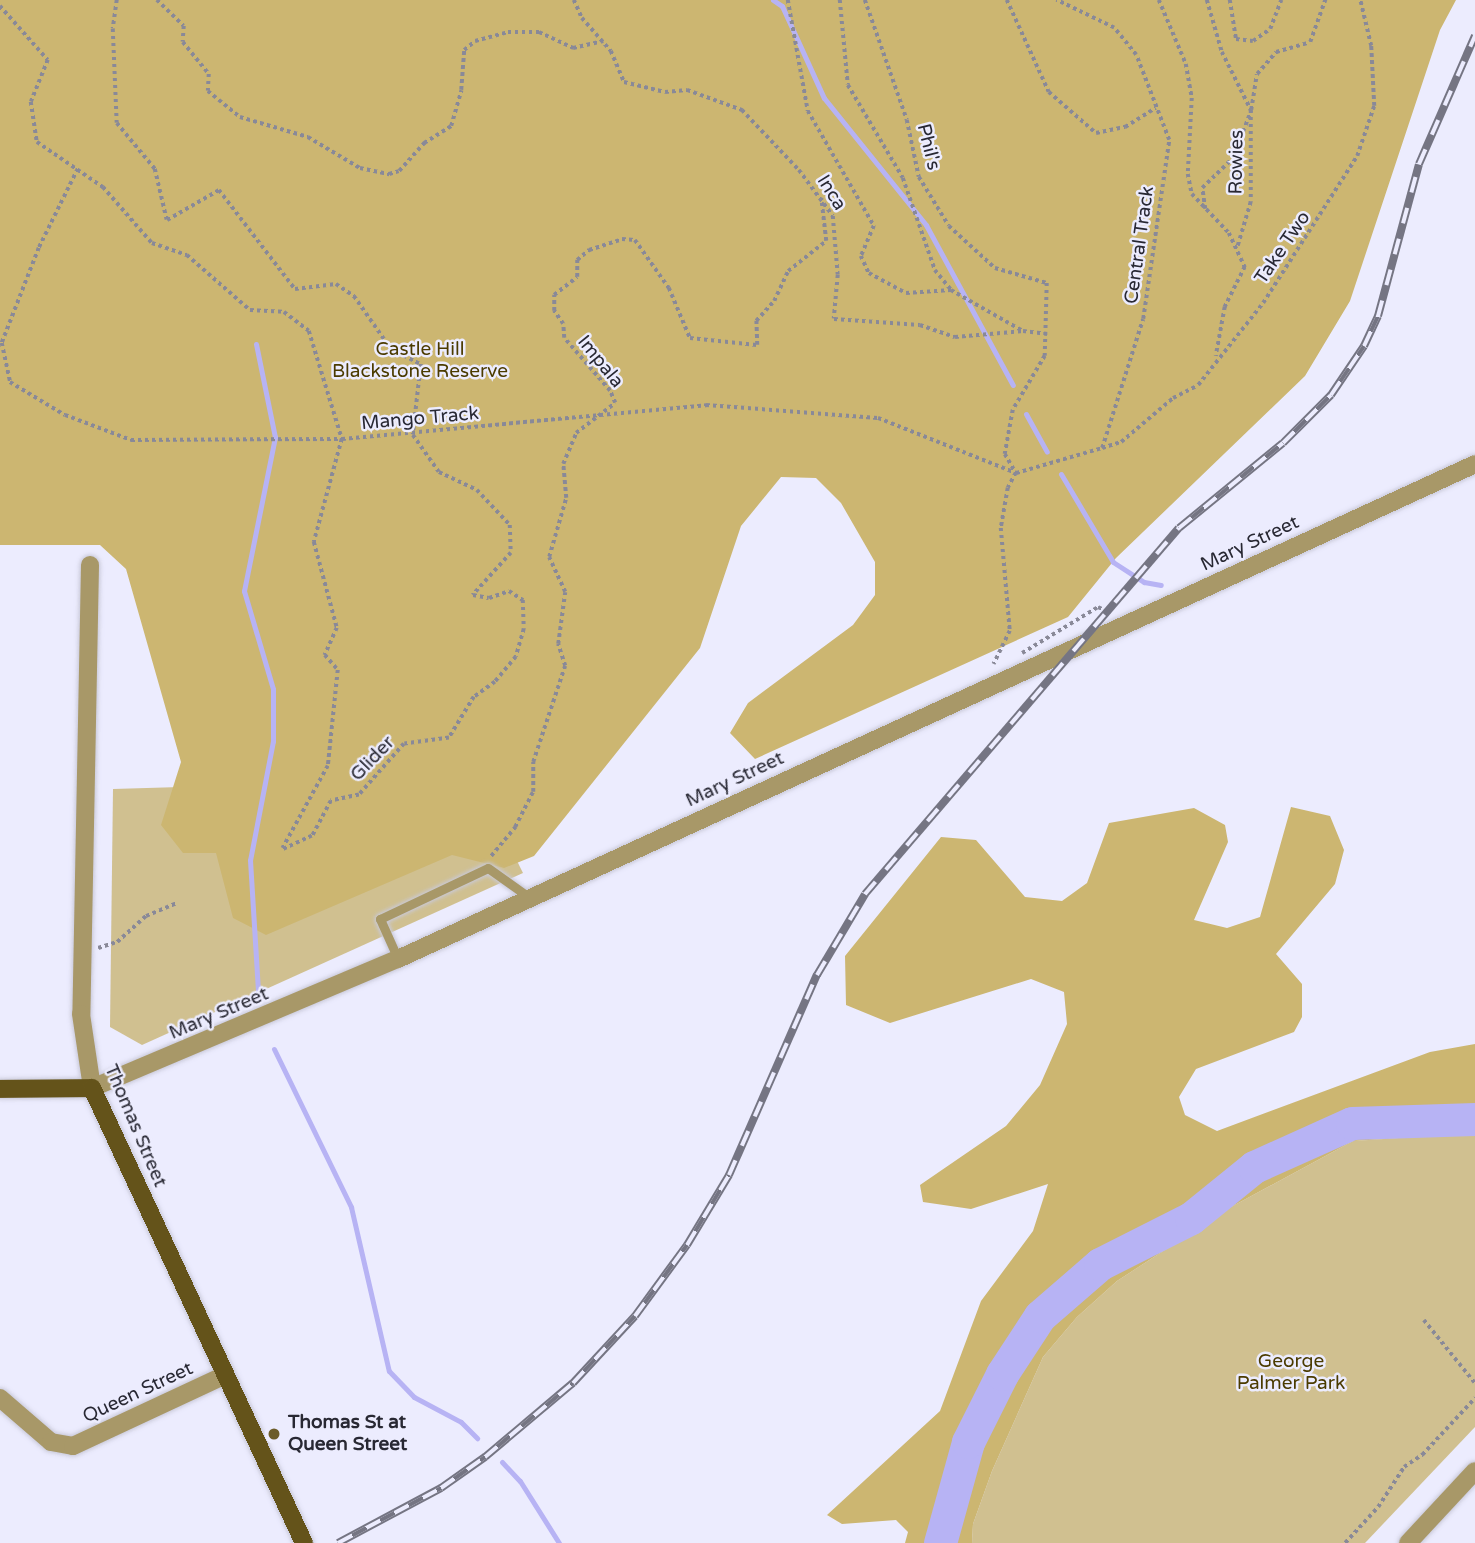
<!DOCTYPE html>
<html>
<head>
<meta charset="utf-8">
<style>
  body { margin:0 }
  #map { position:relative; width:1475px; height:1543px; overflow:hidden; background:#ececfe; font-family:"Varela Round",sans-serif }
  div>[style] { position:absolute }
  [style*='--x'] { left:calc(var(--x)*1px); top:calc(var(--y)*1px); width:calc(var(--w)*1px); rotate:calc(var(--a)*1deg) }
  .green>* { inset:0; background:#d0c090 }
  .forest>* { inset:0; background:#ccb671 }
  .stream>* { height:5px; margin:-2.5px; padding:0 2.5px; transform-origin:2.5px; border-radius:2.5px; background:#b7b3f4 }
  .river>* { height:33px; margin:-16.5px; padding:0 16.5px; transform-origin:16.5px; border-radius:16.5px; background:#b7b3f4 }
  .path>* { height:3.5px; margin-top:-1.75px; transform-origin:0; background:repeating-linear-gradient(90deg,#898998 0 3.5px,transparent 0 7px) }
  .roads { filter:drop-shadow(0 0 2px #c9c9d9) drop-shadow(0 0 2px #c9c9d9) }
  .lane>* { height:9px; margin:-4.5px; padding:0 4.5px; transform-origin:4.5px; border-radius:4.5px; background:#a89868 }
  .street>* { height:18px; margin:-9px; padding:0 9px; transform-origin:9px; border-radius:9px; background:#a89868 }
  .primary>* { height:18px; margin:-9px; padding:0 9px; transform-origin:9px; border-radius:9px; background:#64531a }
  .rail>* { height:8px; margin-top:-4px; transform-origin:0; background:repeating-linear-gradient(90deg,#ececfe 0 16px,#757583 0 32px); box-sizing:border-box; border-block:2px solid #757583 }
  .dots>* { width:19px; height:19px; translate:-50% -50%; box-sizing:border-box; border:4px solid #ececfe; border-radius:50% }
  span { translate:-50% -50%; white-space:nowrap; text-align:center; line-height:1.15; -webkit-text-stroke:5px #ececfe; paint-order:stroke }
  .street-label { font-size:19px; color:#282833 }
  .park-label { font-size:19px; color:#4b3b00 }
  .poi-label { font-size:19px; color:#282833; font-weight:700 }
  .left { translate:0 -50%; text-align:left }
</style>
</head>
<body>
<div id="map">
  <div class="green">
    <i style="clip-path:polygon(476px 778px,523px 873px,142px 1045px,110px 1027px,113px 789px)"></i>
    <i style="clip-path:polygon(1475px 1133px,1475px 1427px,1365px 1543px,972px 1543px,973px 1524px,992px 1471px,1043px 1357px,1077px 1317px,1117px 1281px,1231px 1207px,1353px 1141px)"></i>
  </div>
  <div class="forest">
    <i style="clip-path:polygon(0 0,1456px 0,1440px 30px,1350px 301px,1305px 376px,1116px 558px,1068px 617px,755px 759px,730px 733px,748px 703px,853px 625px,875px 595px,875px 562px,841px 503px,816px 478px,781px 477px,741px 526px,700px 648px,534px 856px,504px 868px,452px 855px,266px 935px,233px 918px,216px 853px,183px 853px,161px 825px,181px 762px,126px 569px,100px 545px,0 545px)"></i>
    <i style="clip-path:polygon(1291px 807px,1330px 816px,1344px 850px,1335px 884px,1276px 954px,1302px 984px,1302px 1017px,1294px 1032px,1196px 1069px,1179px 1097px,1185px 1115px,1217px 1131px,1430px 1052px,1475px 1044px,1475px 1133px,1353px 1141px,1231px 1207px,1117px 1281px,1077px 1317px,1043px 1357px,992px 1471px,973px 1524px,972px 1543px,905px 1543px,908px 1532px,896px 1520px,842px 1524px,827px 1515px,940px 1411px,981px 1301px,1033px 1231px,1048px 1184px,971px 1209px,923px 1202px,920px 1185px,1006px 1126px,1040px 1085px,1067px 1024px,1064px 992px,1031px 979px,890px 1023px,846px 1005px,845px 956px,941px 837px,976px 840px,1025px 897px,1062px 901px,1087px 883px,1109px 823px,1194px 808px,1225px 825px,1228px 842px,1194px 920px,1227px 928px,1260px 917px)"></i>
  </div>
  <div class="stream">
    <i style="--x:773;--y:0;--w:11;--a:34"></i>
    <i style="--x:782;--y:6;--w:101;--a:65.5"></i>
    <i style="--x:824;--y:98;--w:163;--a:51.2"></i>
    <i style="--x:926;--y:225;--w:182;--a:61.5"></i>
    <i style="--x:256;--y:344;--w:95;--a:78.5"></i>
    <i style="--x:275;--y:437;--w:157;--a:101.4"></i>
    <i style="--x:244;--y:591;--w:102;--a:73.5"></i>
    <i style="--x:273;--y:689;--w:52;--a:90"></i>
    <i style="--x:273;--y:741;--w:121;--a:100.9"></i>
    <i style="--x:250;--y:860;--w:131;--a:86.5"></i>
    <i style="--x:1026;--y:414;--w:43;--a:61.1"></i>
    <i style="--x:1061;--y:474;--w:102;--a:59.4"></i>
    <i style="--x:1113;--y:562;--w:37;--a:33"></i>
    <i style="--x:1144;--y:582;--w:17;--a:10"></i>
    <i style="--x:274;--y:1049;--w:176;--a:64"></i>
    <i style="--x:351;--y:1207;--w:168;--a:77"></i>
    <i style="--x:389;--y:1371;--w:36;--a:46"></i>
    <i style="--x:414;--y:1397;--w:53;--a:28"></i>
    <i style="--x:461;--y:1422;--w:23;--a:45"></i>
    <i style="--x:502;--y:1462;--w:26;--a:47"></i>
    <i style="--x:520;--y:1481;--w:73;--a:57.8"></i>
  </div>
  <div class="river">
    <i style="--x:940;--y:1543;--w:105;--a:-74.5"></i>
    <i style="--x:968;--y:1442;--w:76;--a:-63.4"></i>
    <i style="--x:1002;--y:1374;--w:69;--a:-56.8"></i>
    <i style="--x:1040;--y:1316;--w:79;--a:-40.9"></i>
    <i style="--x:1100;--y:1264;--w:102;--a:-26.8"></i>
    <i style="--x:1191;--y:1218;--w:81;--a:-39"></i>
    <i style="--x:1254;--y:1167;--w:107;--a:-24.2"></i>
    <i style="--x:1352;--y:1123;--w:123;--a:-1.9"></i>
  </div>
  <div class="path">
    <i style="--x:117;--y:0;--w:29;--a:98"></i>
    <i style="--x:113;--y:29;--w:94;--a:87.6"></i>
    <i style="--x:117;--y:123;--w:60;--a:50.4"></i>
    <i style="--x:155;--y:169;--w:52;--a:76.8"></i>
    <i style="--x:167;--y:220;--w:60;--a:-30"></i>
    <i style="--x:219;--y:190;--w:125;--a:52.5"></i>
    <i style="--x:295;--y:289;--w:41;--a:-7"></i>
    <i style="--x:336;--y:284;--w:22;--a:34"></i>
    <i style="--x:354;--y:296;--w:65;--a:55.1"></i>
    <i style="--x:391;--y:349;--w:34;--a:27"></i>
    <i style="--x:421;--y:364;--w:71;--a:96.4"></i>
    <i style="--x:413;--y:435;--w:45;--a:54.9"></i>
    <i style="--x:439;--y:472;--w:42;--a:25.3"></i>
    <i style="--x:477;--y:490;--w:48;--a:46.7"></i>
    <i style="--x:510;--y:525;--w:28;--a:88"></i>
    <i style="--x:511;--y:553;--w:57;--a:132.1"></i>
    <i style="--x:473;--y:595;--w:16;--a:11"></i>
    <i style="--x:489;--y:598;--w:21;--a:-19"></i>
    <i style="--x:509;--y:591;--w:17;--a:33"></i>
    <i style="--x:523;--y:600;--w:29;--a:88"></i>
    <i style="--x:524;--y:629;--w:29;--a:106"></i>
    <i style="--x:516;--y:657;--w:33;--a:130"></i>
    <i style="--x:495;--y:682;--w:26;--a:144"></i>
    <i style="--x:474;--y:697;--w:48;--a:121.4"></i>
    <i style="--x:449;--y:738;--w:45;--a:172.4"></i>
    <i style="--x:404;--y:744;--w:68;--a:131.4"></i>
    <i style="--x:359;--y:795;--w:29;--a:168"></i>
    <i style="--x:331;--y:801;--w:40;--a:118"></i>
    <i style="--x:312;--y:836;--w:33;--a:155"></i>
    <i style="--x:157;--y:0;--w:37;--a:44"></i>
    <i style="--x:184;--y:26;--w:16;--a:94"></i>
    <i style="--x:183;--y:42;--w:41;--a:50.9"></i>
    <i style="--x:209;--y:74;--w:17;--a:93"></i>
    <i style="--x:208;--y:91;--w:41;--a:39.1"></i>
    <i style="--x:240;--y:117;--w:71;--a:16.4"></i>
    <i style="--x:308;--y:137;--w:61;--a:30.8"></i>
    <i style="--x:360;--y:168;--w:30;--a:12"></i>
    <i style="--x:389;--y:174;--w:10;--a:-17"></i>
    <i style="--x:399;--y:171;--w:38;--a:-48"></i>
    <i style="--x:424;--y:143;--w:32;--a:-32"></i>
    <i style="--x:451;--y:126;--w:37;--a:-74"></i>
    <i style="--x:461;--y:90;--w:40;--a:-85.7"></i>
    <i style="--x:464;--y:50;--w:14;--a:-39"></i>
    <i style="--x:475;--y:41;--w:34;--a:-15"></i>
    <i style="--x:508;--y:32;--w:31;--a:0"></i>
    <i style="--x:539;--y:32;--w:38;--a:25"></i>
    <i style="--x:573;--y:48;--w:31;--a:-13"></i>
    <i style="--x:574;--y:0;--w:20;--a:66"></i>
    <i style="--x:582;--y:18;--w:44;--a:48.7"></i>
    <i style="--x:611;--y:51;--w:34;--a:67"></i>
    <i style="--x:624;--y:82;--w:42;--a:13.7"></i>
    <i style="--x:665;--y:92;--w:22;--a:-5"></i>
    <i style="--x:687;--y:90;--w:59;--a:20"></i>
    <i style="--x:742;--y:110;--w:83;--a:46.5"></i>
    <i style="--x:799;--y:170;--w:57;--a:53.5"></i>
    <i style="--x:833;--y:216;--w:59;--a:85.2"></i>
    <i style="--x:838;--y:275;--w:44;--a:95.2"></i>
    <i style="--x:834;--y:319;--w:86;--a:4"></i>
    <i style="--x:920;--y:325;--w:37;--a:19"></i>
    <i style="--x:955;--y:337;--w:68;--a:-5"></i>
    <i style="--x:1023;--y:331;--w:25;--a:7"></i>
    <i style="--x:788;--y:0;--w:113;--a:79.8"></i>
    <i style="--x:808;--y:111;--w:133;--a:60.1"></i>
    <i style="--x:874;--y:226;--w:33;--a:113"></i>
    <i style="--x:861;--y:256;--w:19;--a:65"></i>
    <i style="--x:869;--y:273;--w:42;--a:28.4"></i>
    <i style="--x:906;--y:293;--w:45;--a:-3.8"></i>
    <i style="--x:840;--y:0;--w:85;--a:84.6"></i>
    <i style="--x:848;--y:85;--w:108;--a:59.4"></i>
    <i style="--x:903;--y:178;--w:97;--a:70.8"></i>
    <i style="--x:935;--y:270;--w:26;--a:51"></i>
    <i style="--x:951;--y:290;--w:81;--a:29.7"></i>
    <i style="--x:865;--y:0;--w:127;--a:70.7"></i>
    <i style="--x:907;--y:120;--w:58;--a:78.1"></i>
    <i style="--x:919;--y:177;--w:57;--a:58.5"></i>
    <i style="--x:949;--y:226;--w:62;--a:42.4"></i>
    <i style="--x:995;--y:268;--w:54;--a:16.1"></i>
    <i style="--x:1047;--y:283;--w:73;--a:91.6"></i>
    <i style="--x:1045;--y:356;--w:63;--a:120.7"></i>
    <i style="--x:1013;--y:410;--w:45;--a:100.3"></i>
    <i style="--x:1005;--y:454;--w:22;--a:60"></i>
    <i style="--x:1016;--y:473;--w:17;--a:118"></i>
    <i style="--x:1008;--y:488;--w:41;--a:99.9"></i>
    <i style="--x:1001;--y:528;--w:103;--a:85"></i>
    <i style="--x:1010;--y:631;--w:37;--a:116"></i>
    <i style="--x:1007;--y:0;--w:101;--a:65.5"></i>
    <i style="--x:1049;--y:92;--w:62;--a:41.1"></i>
    <i style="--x:1096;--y:133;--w:30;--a:-12"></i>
    <i style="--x:1125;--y:127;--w:36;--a:-32"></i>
    <i style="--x:1159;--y:0;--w:69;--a:67.1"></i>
    <i style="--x:1186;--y:64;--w:35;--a:80"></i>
    <i style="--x:1192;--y:98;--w:76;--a:93"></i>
    <i style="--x:1188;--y:174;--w:20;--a:79"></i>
    <i style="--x:1192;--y:194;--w:54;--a:46.5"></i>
    <i style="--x:1229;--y:233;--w:38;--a:65"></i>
    <i style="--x:1245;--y:267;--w:45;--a:116.6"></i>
    <i style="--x:1225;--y:307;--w:50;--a:100.4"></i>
    <i style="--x:1207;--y:0;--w:54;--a:73.9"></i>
    <i style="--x:1222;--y:52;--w:65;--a:63.4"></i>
    <i style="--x:1251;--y:110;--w:92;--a:90"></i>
    <i style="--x:1251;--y:202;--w:46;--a:106.5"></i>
    <i style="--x:1230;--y:0;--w:39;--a:81"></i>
    <i style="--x:1236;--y:39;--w:17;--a:7"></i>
    <i style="--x:1253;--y:41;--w:21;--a:-35"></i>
    <i style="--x:1270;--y:29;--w:31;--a:-69"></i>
    <i style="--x:0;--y:6;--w:72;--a:48.4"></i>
    <i style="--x:48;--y:60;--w:45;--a:112"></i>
    <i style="--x:31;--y:102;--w:40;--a:81.5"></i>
    <i style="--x:37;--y:142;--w:80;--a:34.3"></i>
    <i style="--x:103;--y:187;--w:74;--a:48.8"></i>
    <i style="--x:152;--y:243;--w:37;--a:19"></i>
    <i style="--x:187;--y:255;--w:84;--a:41.1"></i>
    <i style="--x:250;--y:310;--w:34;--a:3"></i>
    <i style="--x:284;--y:312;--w:31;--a:37"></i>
    <i style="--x:309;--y:331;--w:113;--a:73"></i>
    <i style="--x:342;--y:439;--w:366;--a:-5.3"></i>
    <i style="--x:706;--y:405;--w:172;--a:4.3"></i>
    <i style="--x:878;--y:418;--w:149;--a:21.7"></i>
    <i style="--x:1016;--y:473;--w:90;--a:-16.2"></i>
    <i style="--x:1102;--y:448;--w:135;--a:-72.4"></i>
    <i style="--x:1143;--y:319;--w:181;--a:-81.7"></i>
    <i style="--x:1169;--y:140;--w:91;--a:-111.2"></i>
    <i style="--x:1136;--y:55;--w:35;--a:-129"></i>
    <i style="--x:1114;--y:28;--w:64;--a:-154.2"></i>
    <i style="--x:78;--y:169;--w:88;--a:116.3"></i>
    <i style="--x:39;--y:248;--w:102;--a:111.3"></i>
    <i style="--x:2;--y:343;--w:40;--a:78"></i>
    <i style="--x:10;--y:382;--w:64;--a:31"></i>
    <i style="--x:65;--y:415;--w:71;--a:20.7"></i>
    <i style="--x:131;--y:440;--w:211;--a:-0.3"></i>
    <i style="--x:342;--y:439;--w:107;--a:105.2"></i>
    <i style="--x:314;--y:542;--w:89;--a:75"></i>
    <i style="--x:337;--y:628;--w:30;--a:114"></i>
    <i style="--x:325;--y:655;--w:20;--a:49"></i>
    <i style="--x:338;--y:670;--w:97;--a:95.9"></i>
    <i style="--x:328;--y:766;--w:94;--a:118.8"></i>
    <i style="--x:1205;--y:209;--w:21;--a:-98"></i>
    <i style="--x:1202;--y:188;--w:43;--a:-44.1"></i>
    <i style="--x:1233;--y:158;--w:51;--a:-69.4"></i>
    <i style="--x:1251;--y:110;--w:36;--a:-81"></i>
    <i style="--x:1257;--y:74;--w:29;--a:-49"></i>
    <i style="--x:1276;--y:52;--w:35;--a:-16"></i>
    <i style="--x:1310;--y:42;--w:45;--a:-70.3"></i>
    <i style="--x:1102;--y:448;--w:20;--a:-18"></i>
    <i style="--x:1121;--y:442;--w:68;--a:-40.2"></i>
    <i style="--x:1173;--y:398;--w:28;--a:-27"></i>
    <i style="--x:1198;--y:385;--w:105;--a:-51.6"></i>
    <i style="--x:1263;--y:303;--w:174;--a:-57.4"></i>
    <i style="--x:1357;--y:156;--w:53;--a:-71.2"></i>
    <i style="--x:1374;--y:106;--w:60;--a:-92.9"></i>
    <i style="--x:1371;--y:46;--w:47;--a:-103.4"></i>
    <i style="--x:1022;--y:653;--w:89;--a:-31.2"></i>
    <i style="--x:1098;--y:607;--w:14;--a:25"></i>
    <i style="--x:491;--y:856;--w:38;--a:-50"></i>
    <i style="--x:515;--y:827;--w:39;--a:-63"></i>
    <i style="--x:533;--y:792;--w:30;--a:-90"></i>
    <i style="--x:533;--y:762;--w:101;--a:-71.6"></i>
    <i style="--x:565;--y:666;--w:23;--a:-108"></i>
    <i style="--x:558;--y:644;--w:52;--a:-82.3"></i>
    <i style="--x:565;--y:592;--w:38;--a:-115"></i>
    <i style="--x:549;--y:557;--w:61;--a:-73.9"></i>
    <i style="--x:566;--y:498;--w:34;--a:-95"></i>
    <i style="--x:563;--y:464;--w:34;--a:-67"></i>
    <i style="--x:576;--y:433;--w:49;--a:-37.6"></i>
    <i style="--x:615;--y:403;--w:13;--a:-113"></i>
    <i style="--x:610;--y:391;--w:70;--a:-131"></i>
    <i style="--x:564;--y:338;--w:14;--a:-94"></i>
    <i style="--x:563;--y:324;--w:16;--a:-125"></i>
    <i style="--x:554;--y:311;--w:16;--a:-90"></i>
    <i style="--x:554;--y:295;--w:29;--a:-38"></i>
    <i style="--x:577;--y:277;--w:17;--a:-90"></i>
    <i style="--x:577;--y:260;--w:16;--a:-40"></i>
    <i style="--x:589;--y:250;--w:35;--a:-18"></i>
    <i style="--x:622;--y:239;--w:13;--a:4"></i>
    <i style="--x:635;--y:240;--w:59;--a:54.7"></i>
    <i style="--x:669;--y:288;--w:54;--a:67.2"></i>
    <i style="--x:690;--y:338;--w:67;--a:6"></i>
    <i style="--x:757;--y:345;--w:24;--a:-92"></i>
    <i style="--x:756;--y:321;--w:27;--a:-48"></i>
    <i style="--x:774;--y:301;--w:33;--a:-65"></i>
    <i style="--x:788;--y:271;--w:48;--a:-38.3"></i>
    <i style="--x:826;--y:241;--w:43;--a:-96.6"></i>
    <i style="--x:98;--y:948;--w:20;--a:-18"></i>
    <i style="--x:117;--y:942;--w:39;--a:-42"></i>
    <i style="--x:146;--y:916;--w:33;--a:-23"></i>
    <i style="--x:1424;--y:1320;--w:81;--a:51"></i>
    <i style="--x:1345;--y:1543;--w:49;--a:-47.5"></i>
    <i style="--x:1378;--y:1507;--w:48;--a:-57"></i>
    <i style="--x:1404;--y:1467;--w:22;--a:-34"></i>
    <i style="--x:1422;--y:1455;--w:78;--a:-47.1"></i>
  </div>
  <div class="roads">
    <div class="lane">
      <i style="--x:398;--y:959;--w:44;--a:-114.2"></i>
      <i style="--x:380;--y:919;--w:119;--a:-25.3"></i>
      <i style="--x:488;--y:868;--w:52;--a:35.5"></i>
    </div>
    <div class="street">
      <i style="--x:90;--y:565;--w:449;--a:91.1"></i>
      <i style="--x:81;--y:1014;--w:75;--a:81.5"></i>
      <i style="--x:92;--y:1088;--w:332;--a:-22.9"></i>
      <i style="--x:398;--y:959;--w:1185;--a:-24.68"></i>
      <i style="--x:0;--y:1398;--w:67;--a:40.8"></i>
      <i style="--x:51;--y:1442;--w:22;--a:10"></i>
      <i style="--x:73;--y:1446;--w:168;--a:-25"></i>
      <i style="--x:1408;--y:1543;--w:98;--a:-47.1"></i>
    </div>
    <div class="primary">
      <i style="--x:0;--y:1089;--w:92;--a:-0.6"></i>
      <i style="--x:92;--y:1088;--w:502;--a:65.02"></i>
    </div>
  </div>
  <div class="rail">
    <i style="--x:338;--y:1543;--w:117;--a:-28.1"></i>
    <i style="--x:441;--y:1488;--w:54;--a:-35.2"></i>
    <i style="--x:485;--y:1457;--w:115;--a:-40.1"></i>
    <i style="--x:573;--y:1383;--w:91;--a:-47.2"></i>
    <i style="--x:635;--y:1316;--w:88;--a:-53.8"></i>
    <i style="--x:687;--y:1245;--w:82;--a:-59"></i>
    <i style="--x:729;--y:1175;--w:219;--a:-66.3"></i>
    <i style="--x:817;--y:975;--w:94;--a:-59.3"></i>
    <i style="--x:865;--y:894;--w:482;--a:-49.4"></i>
    <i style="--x:1179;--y:528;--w:134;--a:-39.3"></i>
    <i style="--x:1283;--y:443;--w:68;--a:-45"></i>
    <i style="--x:1331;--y:395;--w:59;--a:-56"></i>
    <i style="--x:1364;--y:346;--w:33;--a:-65"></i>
    <i style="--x:1378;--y:316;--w:157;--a:-74.9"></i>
    <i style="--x:1419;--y:164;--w:140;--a:-66.4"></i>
  </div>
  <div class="dots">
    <i style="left:274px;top:1434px;background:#6c5c29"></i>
  </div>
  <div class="street-label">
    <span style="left:928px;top:147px;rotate:76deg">Phil's</span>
    <span style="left:1237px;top:162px;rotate:-89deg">Rowies</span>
    <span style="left:831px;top:193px;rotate:58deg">Inca</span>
    <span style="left:1140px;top:245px;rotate:-82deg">Central Track</span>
    <span style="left:1283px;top:248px;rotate:-56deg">Take Two</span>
    <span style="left:600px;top:362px;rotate:51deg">Impala</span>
    <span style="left:420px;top:419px;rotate:-5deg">Mango Track</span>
    <span style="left:1250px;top:544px;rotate:-25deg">Mary Street</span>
    <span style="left:373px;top:759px;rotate:-46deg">Glider</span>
    <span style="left:735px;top:780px;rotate:-25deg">Mary Street</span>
    <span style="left:219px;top:1014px;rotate:-23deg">Mary Street</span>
    <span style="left:135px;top:1126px;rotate:67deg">Thomas Street</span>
    <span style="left:138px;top:1393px;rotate:-25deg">Queen Street</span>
  </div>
  <div class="park-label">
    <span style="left:420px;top:361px">Castle Hill<br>Blackstone Reserve</span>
    <span style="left:1291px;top:1373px">George<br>Palmer Park</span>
  </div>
  <div class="poi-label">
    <span class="left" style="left:288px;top:1434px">Thomas St at<br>Queen Street</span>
  </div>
</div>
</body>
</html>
